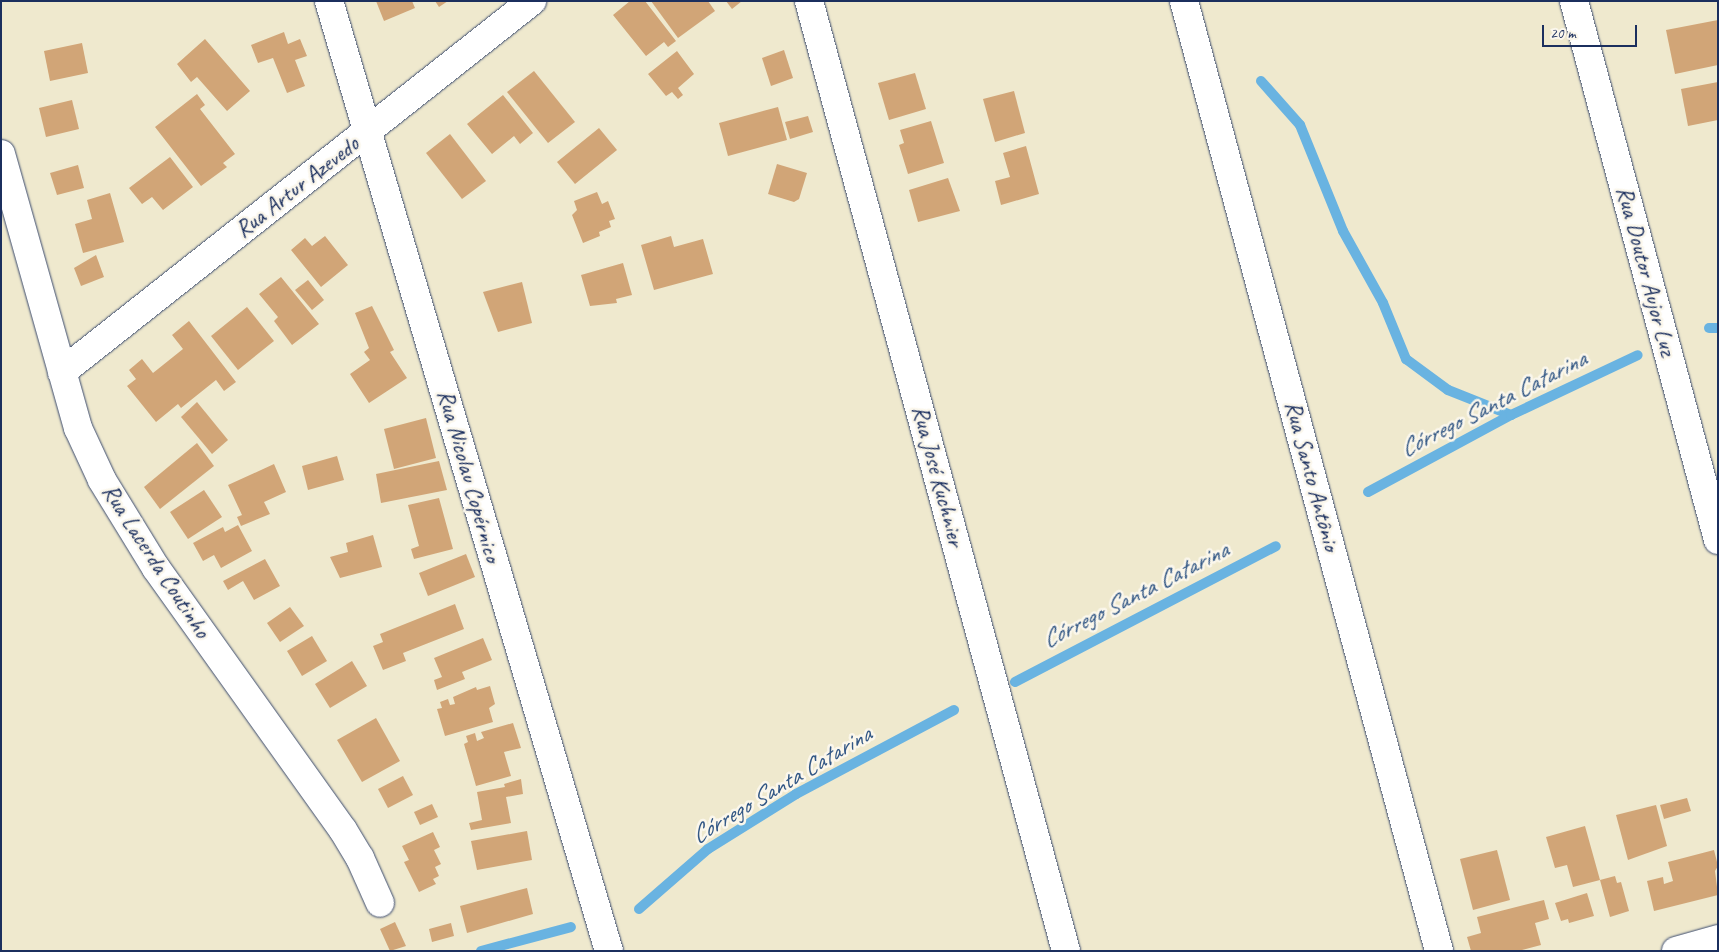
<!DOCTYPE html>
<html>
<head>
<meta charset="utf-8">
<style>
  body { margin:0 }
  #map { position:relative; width:1719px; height:952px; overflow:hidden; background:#efe9ce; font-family:Caveat,sans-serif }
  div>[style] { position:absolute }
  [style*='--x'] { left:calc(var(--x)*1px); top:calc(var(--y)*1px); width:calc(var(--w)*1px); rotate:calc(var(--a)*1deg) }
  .stream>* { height:10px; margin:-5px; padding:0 5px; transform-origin:5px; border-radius:5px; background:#69b3e1 }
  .building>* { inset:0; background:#d1a577 }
  .roads { filter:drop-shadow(0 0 1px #3b4b6f) drop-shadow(0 0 1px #3b4b6f) }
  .minor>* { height:28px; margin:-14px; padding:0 14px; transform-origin:14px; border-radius:14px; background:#fff }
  span { translate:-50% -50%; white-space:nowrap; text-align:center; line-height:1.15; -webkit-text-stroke:5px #fbf7ec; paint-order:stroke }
  .street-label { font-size:24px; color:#1b2f5e }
  .water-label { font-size:25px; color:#325785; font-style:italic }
  .frame { position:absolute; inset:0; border:2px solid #1b2f5e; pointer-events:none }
  .scale { position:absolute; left:1542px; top:25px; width:95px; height:22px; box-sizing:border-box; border:2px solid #1b2f5e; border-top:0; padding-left:6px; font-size:15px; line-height:18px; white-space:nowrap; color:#1b2f5e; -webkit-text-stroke:4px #fbf7ec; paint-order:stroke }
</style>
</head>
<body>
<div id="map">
  <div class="stream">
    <i style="--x:1261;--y:81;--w:59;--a:48.4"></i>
    <i style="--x:1300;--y:125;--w:114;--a:67.9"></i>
    <i style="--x:1343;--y:231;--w:82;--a:60.9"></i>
    <i style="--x:1383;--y:303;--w:61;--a:67.7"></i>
    <i style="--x:1406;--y:359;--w:52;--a:36.4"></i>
    <i style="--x:1448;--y:390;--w:68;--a:21.6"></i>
    <i style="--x:1709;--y:328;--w:9;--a:0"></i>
    <i style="--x:1368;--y:492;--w:162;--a:-28.3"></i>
    <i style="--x:1511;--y:415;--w:140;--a:-25.3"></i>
    <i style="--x:1015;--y:682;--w:294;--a:-27.5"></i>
    <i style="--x:639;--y:909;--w:91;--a:-41"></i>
    <i style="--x:708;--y:849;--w:104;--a:-32"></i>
    <i style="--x:796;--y:794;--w:179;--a:-28"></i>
    <i style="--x:481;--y:951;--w:93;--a:-14.9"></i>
  </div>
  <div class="building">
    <i style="clip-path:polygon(376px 1px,412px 1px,415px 8px,384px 21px)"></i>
    <i style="clip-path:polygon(435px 1px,448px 1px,439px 7px)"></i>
    <i style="clip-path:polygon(630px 1px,645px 1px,676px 41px,668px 47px,664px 42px,646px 56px,613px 15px)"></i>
    <i style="clip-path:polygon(651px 1px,708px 1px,715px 11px,678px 38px)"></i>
    <i style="clip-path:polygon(726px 1px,742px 1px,732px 9px)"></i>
    <i style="clip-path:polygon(1718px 20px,1718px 65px,1675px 74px,1666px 30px)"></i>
    <i style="clip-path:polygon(284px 32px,288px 44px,300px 39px,307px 56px,295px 60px,305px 86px,287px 93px,273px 58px,258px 63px,251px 45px)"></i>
    <i style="clip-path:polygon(205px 39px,250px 91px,227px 111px,197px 77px,191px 82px,177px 64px)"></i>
    <i style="clip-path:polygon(82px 43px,88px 73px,50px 81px,44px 51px)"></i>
    <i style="clip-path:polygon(784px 50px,793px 78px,771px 86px,762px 58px)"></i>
    <i style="clip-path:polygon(677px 51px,694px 74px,678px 88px,683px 95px,678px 99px,672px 92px,666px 96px,648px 74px)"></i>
    <i style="clip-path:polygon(534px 71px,575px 122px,548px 143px,507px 92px)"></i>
    <i style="clip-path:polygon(915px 73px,926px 109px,889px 120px,878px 83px)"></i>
    <i style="clip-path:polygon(1718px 82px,1718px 120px,1688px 126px,1681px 89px)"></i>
    <i style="clip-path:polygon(1014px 91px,1025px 133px,995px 142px,983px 99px)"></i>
    <i style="clip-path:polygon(197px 94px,205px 105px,200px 109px,235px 154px,223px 163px,227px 167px,201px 186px,155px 127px)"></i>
    <i style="clip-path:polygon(503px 95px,533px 133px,520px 144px,514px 136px,492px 154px,467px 124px)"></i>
    <i style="clip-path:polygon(72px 100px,79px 129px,46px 137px,39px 108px)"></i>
    <i style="clip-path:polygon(778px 107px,787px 140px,728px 156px,719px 123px)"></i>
    <i style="clip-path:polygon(808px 116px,813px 132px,790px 139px,785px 122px)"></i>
    <i style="clip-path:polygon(931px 121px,944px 163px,908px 174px,899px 145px,904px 143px,900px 130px)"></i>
    <i style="clip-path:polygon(599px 128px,617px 150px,575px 184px,557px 162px)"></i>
    <i style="clip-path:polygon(450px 134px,486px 181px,462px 199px,426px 153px)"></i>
    <i style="clip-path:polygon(1026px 146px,1039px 194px,1001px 205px,995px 181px,1010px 177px,1003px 153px)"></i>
    <i style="clip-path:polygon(170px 157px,193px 187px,163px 210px,152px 197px,142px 204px,129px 188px)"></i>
    <i style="clip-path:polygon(777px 164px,807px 173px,799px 199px,794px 202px,768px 194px)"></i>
    <i style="clip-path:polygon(78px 165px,84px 188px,57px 195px,50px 173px)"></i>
    <i style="clip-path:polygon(948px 178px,960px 211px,918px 222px,909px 190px)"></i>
    <i style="clip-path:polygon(597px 192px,602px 204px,608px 201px,615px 219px,609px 221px,611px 227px,599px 232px,600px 236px,583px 243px,572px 215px,577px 210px,574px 201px)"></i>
    <i style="clip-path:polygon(110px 193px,124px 242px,83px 253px,75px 224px,92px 219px,87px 200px)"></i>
    <i style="clip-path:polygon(325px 236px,348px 265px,321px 287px,291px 250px,305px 238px,312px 246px)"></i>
    <i style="clip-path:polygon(671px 236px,674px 247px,703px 239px,713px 274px,654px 290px,641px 245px)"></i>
    <i style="clip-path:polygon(96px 255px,104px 277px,81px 286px,74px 268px)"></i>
    <i style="clip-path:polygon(623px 263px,632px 295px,616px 299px,617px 303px,590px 306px,581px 275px)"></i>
    <i style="clip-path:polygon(281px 277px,319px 324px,292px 345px,274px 321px,278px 317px,259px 294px)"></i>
    <i style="clip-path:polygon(308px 280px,324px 300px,312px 310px,295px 290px)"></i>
    <i style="clip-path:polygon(522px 282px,532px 323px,498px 332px,483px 292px)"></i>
    <i style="clip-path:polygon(372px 306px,394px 350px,390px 352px,407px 378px,369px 403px,350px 374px,370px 360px,364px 352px,369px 348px,355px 313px)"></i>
    <i style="clip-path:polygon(247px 307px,274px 341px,238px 370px,211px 336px)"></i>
    <i style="clip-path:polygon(189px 321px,236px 382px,224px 391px,216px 380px,181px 408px,178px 404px,156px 422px,127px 386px,136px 379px,129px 370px,142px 359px,153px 373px,183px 349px,172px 335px)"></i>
    <i style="clip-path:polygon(197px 402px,228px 440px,212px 454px,181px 417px)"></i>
    <i style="clip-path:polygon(426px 418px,436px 458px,394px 469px,384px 429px)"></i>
    <i style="clip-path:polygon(197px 443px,214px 466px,160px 509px,144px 487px)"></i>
    <i style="clip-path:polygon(337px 456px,344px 480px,308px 490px,302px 466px)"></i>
    <i style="clip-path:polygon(439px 461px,447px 490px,381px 503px,376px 474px)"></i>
    <i style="clip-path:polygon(274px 464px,286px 492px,264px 502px,270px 514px,241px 526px,237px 517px,242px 515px,228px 485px)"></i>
    <i style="clip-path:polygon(204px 490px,222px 517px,188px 539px,170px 512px)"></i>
    <i style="clip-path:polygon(439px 498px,453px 549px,414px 559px,411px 549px,419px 546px,408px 505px)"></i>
    <i style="clip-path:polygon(238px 525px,252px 551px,221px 568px,214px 555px,203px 561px,193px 543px,223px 527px,225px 532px)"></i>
    <i style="clip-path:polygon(373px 535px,382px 567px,340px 578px,330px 557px,348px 552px,346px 543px)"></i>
    <i style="clip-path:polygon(466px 554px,475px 577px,428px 596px,419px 573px)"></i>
    <i style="clip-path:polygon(265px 559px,280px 586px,254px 600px,243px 581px,228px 590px,223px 581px)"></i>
    <i style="clip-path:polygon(455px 604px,464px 629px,403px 653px,406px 661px,383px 670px,373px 646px,383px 642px,380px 634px)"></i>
    <i style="clip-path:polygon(290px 607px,304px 626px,280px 642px,267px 623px)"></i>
    <i style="clip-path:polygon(312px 636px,327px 661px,302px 676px,287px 651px)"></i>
    <i style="clip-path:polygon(483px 638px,492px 660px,462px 672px,465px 679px,437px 690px,434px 680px,442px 677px,434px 658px)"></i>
    <i style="clip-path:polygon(352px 661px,367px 686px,330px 708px,315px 684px)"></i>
    <i style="clip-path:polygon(490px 686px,495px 704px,489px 708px,493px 722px,445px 736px,437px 709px,442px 708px,440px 702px,448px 699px,450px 705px,455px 704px,453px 697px,476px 687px,477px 690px)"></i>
    <i style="clip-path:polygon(376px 718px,400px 761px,362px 782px,337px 740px)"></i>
    <i style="clip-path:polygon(513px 723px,521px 748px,504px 752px,511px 776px,476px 786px,464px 744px,468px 742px,466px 736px,475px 733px,477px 741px,484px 738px,481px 732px)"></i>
    <i style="clip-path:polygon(403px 776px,413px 795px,388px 808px,378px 789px)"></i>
    <i style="clip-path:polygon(521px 779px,523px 794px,506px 797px,511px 823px,471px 830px,469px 823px,482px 820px,477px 792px,505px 787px,504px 784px)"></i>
    <i style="clip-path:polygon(1687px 798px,1691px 811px,1664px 819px,1660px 805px)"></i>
    <i style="clip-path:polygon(432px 804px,438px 817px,420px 825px,414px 812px)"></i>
    <i style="clip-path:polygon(1656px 805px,1667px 846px,1628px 860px,1616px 815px)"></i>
    <i style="clip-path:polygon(1585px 826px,1600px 880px,1573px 887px,1567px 865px,1555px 868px,1546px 837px)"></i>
    <i style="clip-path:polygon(527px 831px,532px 860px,477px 870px,471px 841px)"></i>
    <i style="clip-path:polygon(433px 832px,440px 847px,434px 850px,441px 864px,435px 867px,439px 876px,433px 879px,436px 884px,419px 892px,404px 862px,409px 860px,402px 846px)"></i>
    <i style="clip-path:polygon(1497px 850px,1510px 900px,1473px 910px,1460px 859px)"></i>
    <i style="clip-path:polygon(1714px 850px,1718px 866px,1715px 871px,1718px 895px,1654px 911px,1647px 881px,1663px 877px,1664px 884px,1673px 881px,1668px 862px)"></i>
    <i style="clip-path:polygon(1615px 876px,1617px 883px,1621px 882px,1629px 911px,1610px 917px,1600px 880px)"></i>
    <i style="clip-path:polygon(527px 888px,533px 914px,467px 933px,460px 906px)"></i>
    <i style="clip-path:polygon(1587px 893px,1594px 916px,1569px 923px,1568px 919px,1561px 921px,1555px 903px)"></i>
    <i style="clip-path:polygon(1544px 900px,1549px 919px,1535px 923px,1541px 945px,1518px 951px,1471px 951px,1467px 937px,1481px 933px,1477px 917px)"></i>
    <i style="clip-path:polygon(395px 922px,406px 946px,390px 951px,380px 929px)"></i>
    <i style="clip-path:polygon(451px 923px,454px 936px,432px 942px,429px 929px)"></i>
  </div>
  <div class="roads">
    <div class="minor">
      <i style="--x:329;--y:1;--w:990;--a:73.58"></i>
      <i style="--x:809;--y:1;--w:984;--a:74.86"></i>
      <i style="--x:1184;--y:1;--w:984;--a:74.97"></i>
      <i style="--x:1574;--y:1;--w:558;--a:75.04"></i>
      <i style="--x:1;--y:154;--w:285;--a:74.3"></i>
      <i style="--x:78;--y:428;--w:57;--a:65.2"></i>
      <i style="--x:102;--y:480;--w:103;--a:58.5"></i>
      <i style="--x:156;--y:568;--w:322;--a:54.5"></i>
      <i style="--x:343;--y:830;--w:33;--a:59"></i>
      <i style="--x:360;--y:858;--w:49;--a:66"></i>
      <i style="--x:62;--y:372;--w:599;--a:-38.29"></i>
      <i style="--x:1676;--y:951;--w:44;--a:-15.9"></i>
    </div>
  </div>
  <div class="street-label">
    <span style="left:297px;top:187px;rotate:-38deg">Rua Artur Azevedo</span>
    <span style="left:1646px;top:271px;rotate:75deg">Rua Doutor Aujor Luz</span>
    <span style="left:469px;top:476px;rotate:74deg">Rua Nicolau Copérnico</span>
    <span style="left:938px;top:476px;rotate:75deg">Rua José Kuchnier</span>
    <span style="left:1312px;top:476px;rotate:75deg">Rua Santo Antônio</span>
    <span style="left:156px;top:561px;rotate:57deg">Rua Lacerda Coutinho</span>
  </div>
  <div class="water-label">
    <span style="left:1493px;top:404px;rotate:-27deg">Córrego Santa Catarina</span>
    <span style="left:1135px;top:595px;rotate:-27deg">Córrego Santa Catarina</span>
    <span style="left:781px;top:785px;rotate:-31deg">Córrego Santa Catarina</span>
  </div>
  <div class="frame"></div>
  <div class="scale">20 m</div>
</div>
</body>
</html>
